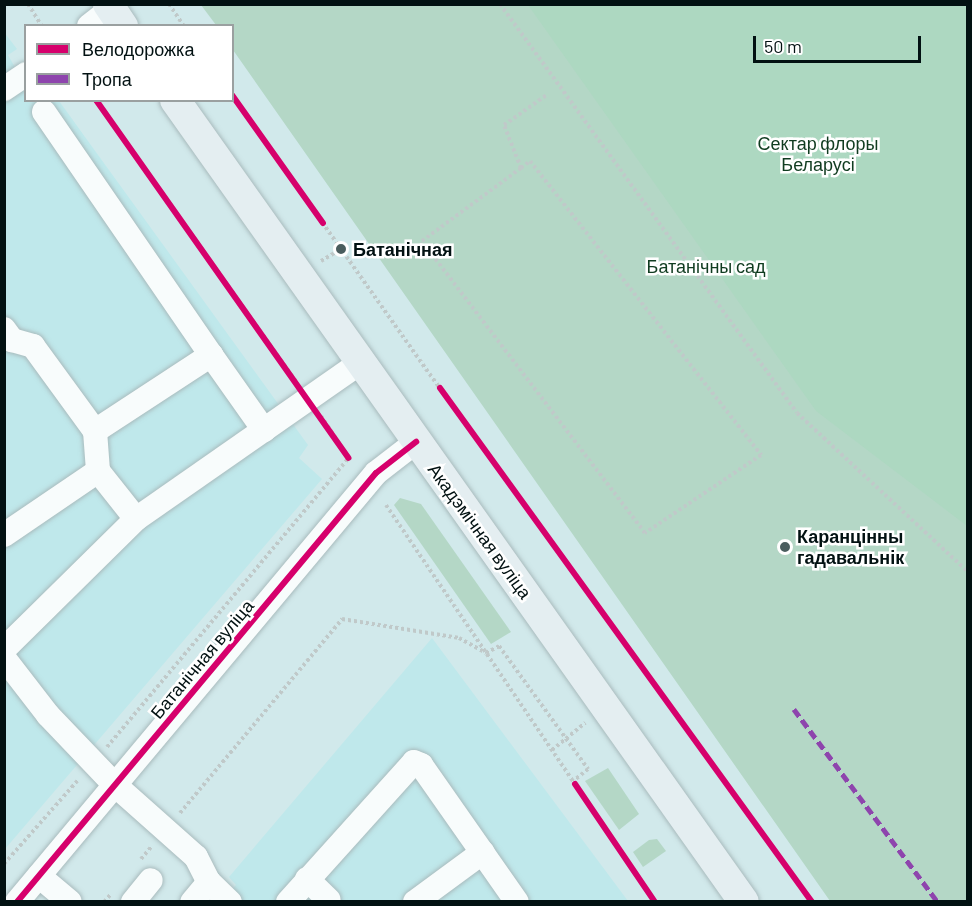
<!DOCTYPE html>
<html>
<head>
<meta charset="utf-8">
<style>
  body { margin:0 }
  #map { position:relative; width:972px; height:906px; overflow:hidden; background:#d1e9eb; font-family:Barlow,sans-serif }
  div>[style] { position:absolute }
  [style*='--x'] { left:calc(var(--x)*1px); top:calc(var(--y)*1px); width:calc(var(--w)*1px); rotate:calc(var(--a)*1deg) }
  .built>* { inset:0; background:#bfe8eb }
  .green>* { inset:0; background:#b4d7c6 }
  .forest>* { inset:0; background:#add8c1 }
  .path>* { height:4px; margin-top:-2px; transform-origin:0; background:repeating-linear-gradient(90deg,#c0c9c9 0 3px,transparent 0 6px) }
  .roads { filter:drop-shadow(0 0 2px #a9bbbd) drop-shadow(0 0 2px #a9bbbd) }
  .minor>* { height:24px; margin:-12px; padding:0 12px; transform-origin:12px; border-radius:12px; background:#f8fcfc }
  .major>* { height:30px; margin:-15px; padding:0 15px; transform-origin:15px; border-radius:15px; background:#e4eef1 }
  .quiet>* { height:4.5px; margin-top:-2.25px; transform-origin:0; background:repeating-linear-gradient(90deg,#8e44ad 0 9px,transparent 0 13.5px) }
  .cycleway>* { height:6px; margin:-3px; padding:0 3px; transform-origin:3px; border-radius:3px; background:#d6006c }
  .dots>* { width:16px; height:16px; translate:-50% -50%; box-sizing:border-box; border:3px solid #fff; border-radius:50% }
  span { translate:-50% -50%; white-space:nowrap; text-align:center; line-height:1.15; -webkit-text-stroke:5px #fff; paint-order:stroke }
  .park-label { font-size:18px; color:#103c20 }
  .poi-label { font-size:18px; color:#021112; font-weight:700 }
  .left { translate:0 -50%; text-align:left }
  .street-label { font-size:18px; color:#021112 }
  .frame { position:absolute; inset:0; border:6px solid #021112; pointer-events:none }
  .legend { position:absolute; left:24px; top:24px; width:210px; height:78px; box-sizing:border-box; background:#fff; border:2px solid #9aa0a0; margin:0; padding:8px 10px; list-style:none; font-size:18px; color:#021112 }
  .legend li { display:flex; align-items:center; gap:12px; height:30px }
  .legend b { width:30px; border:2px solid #9aa0a0 }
  .scale { position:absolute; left:753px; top:36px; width:168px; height:27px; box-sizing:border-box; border:3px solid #021112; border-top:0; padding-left:8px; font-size:18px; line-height:21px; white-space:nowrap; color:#021112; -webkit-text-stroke:4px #fff; paint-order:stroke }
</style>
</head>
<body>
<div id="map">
  <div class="built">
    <i style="clip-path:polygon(4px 32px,17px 49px,8px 55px,25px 85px,26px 100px,59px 101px,308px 445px,299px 458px,322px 479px,5px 849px)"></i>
    <i style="clip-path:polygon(432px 638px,628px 901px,220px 902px,236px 885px,229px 877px)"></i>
  </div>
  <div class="green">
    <i style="clip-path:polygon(201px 5px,967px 5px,967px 901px,830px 901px,233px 50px,232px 26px,216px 25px)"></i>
    <i style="clip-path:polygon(400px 498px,421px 504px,511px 632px,491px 644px,394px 505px)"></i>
    <i style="clip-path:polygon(608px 768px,639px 814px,619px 830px,585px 781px)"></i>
    <i style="clip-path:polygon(657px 839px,666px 851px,643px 867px,633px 852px,649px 840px)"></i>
  </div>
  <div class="forest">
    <i style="clip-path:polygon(528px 5px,967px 5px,967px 526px,816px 411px)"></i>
  </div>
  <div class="path">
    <i style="--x:28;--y:4;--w:26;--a:58"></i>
    <i style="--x:169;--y:4;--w:27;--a:56"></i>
    <i style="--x:500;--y:4;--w:505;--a:54.01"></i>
    <i style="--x:797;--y:413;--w:233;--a:42.9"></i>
    <i style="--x:232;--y:95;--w:336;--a:54.7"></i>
    <i style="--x:426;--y:369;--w:658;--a:54.09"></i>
    <i style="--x:96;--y:100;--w:345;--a:54.6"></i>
    <i style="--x:521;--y:168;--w:11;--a:-38"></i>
    <i style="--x:530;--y:161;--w:374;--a:51.8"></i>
    <i style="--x:761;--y:455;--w:140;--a:146.1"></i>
    <i style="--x:645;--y:533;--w:367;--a:-127.4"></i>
    <i style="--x:422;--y:241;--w:123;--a:-36.4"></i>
    <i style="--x:521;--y:168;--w:46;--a:-111.6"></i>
    <i style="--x:504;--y:125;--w:54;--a:-35.2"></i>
    <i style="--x:321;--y:261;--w:23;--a:-31"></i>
    <i style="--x:386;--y:505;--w:480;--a:55.9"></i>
    <i style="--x:107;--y:747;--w:377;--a:-50.1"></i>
    <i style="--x:349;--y:458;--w:50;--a:-123.7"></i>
    <i style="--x:552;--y:750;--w:43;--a:-39.3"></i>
    <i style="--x:180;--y:813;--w:253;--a:-50.1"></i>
    <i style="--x:342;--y:619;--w:119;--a:9.2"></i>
    <i style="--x:459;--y:638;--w:31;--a:29"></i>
    <i style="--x:486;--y:653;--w:15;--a:-28"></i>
    <i style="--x:499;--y:646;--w:152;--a:54.1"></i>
    <i style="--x:588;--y:769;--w:19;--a:141"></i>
    <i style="--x:141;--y:859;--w:17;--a:-50"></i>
    <i style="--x:4;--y:864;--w:112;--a:-48.6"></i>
    <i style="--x:104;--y:902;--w:11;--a:-49"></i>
  </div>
  <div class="roads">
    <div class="minor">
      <i style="--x:89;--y:26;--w:28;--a:-38"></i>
      <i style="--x:4;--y:89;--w:27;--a:-34"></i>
      <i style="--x:44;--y:112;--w:295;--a:55.5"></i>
      <i style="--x:4;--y:329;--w:14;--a:54"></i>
      <i style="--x:12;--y:340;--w:22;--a:16"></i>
      <i style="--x:33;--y:346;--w:105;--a:53.9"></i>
      <i style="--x:95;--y:431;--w:40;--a:85.7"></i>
      <i style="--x:98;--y:471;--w:61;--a:51.6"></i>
      <i style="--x:136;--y:519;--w:185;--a:135.4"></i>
      <i style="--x:95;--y:431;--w:139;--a:-33.2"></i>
      <i style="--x:211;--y:355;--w:92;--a:54.8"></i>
      <i style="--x:136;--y:519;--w:273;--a:-34.9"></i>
      <i style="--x:4;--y:535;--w:114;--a:-34.2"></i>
      <i style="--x:4;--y:658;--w:72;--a:52.3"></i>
      <i style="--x:48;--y:715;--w:97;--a:46.3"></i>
      <i style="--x:115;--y:785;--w:108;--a:41.6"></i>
      <i style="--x:196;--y:857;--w:28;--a:63"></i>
      <i style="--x:209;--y:882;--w:26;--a:130"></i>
      <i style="--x:39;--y:876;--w:40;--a:40"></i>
      <i style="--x:307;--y:879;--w:30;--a:44"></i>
      <i style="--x:209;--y:882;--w:29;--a:44"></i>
      <i style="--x:17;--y:902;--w:559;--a:-50.08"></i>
      <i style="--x:376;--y:473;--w:51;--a:-37.8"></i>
      <i style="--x:133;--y:902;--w:28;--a:-51"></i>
      <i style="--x:288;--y:902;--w:188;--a:-48"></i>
      <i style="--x:414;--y:762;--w:8;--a:23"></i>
      <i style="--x:421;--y:765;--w:167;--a:55"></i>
      <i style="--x:415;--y:902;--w:84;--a:-36.3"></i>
    </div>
    <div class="major">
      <i style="--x:108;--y:4;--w:27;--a:56"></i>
      <i style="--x:175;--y:100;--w:983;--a:54.65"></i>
    </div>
  </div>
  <div class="quiet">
    <i style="--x:794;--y:709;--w:241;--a:53.3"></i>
  </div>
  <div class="cycleway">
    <i style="--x:232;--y:95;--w:157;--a:54.6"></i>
    <i style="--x:96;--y:100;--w:438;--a:54.8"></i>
    <i style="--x:440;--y:388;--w:634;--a:54.11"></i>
    <i style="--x:575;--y:784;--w:143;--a:55.9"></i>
    <i style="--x:17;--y:902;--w:559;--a:-50.08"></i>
    <i style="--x:376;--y:473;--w:51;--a:-37.8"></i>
  </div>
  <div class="dots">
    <i style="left:341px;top:249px;background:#4a5d5e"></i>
    <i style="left:785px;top:547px;background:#4a5d5e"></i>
  </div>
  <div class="park-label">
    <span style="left:818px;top:154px">Сектар флоры<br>Беларусі</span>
    <span style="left:706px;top:266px">Батанічны сад</span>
  </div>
  <div class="poi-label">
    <span class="left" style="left:353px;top:249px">Батанічная</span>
    <span class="left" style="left:797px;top:547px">Каранцінны<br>гадавальнік</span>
  </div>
  <div class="street-label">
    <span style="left:480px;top:531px;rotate:54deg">Акадэмічная вуліца</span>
    <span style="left:202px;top:659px;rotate:-50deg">Батанічная вуліца</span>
  </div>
  <div class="frame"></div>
  <ul class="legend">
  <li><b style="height:8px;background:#d6006c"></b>Велодорожка</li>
  <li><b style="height:8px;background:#8e44ad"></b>Тропа</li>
  </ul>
  <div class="scale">50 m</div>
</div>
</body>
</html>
